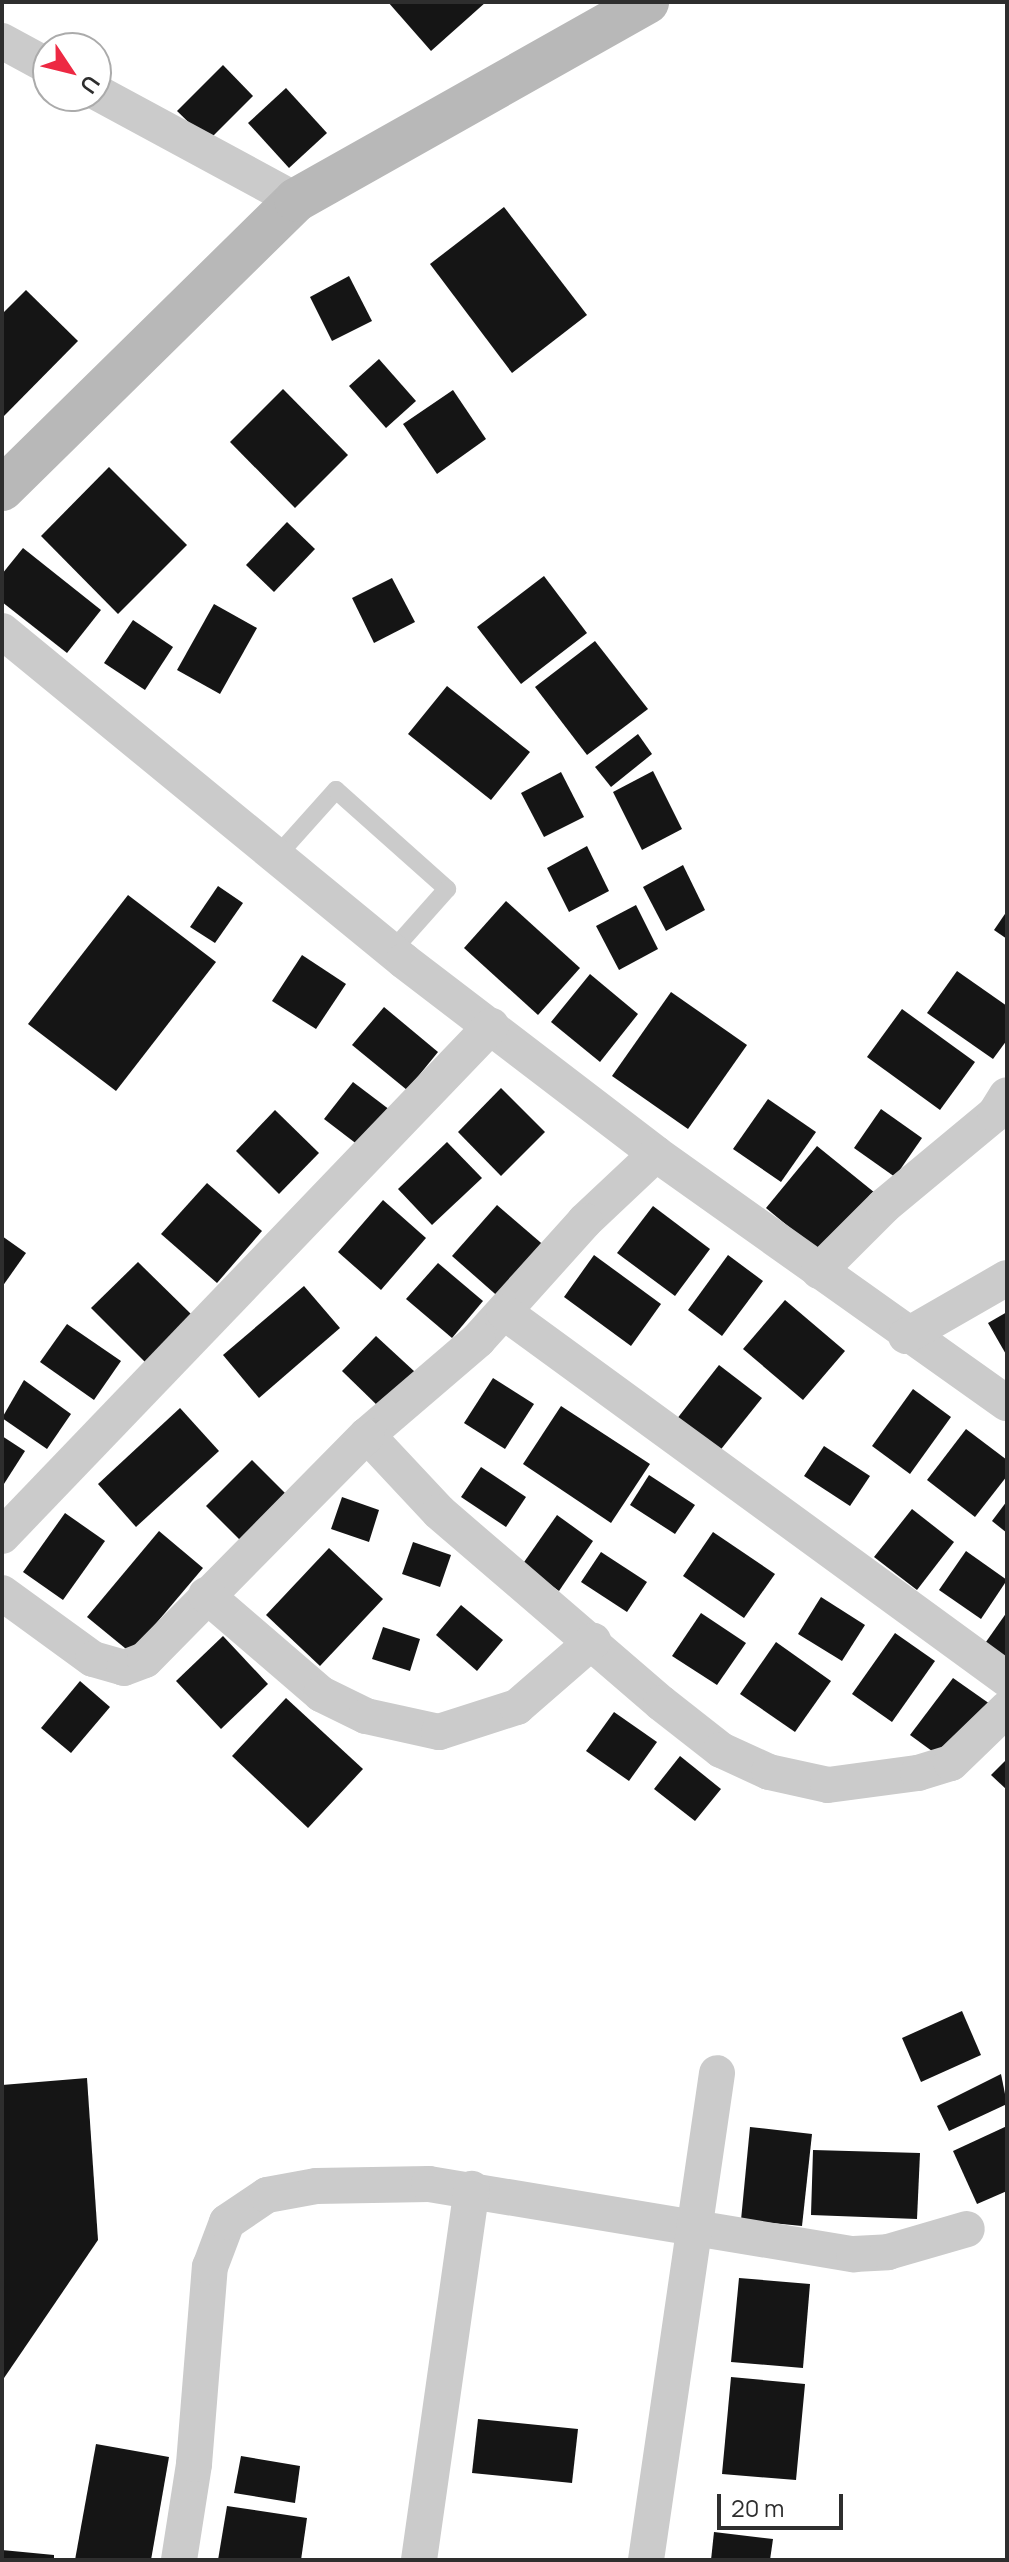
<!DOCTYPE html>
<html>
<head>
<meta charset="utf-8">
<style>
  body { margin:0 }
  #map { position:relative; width:1009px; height:2562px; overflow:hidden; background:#fff; font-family:Manrope,sans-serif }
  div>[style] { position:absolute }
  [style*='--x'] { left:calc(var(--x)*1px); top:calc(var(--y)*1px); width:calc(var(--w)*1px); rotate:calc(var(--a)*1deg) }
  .building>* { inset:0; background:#151515 }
  .service>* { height:18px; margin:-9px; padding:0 9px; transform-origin:9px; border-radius:9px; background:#cbcbcb }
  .minor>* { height:36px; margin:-18px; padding:0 18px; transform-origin:18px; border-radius:18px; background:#cbcbcb }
  .secondary>* { height:44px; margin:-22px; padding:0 22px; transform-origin:22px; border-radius:22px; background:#b8b8b8 }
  span { translate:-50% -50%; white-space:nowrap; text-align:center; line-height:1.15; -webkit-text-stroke:8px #fff; paint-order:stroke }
  .frame { position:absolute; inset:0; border:4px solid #2e2e2e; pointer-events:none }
  .north { position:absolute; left:32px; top:32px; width:80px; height:80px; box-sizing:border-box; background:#fff; border:2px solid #ababab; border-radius:50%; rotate:125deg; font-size:22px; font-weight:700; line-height:32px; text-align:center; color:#2e2e2e }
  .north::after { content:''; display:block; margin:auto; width:28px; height:36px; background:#ed2943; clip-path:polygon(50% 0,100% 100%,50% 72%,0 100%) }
  .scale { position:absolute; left:717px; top:2494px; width:126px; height:36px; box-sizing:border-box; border:4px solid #2e2e2e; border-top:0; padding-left:10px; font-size:24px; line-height:28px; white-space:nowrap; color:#2e2e2e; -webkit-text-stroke:6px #fff; paint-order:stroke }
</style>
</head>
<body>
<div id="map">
  <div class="building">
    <i style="clip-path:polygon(388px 2px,486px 2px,431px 51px)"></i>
    <i style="clip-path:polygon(223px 65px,253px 96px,208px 141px,177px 111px)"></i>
    <i style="clip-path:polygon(286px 88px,327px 133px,289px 168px,248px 123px)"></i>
    <i style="clip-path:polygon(504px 207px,587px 315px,512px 373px,430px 264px)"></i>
    <i style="clip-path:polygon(349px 276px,372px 321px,332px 341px,310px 297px)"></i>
    <i style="clip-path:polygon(26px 290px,78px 341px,2px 418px,2px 314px)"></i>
    <i style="clip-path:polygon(379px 359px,416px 401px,386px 428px,349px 386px)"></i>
    <i style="clip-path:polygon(283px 389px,348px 455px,295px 508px,230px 442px)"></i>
    <i style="clip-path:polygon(453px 390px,486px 439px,437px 474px,403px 424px)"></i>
    <i style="clip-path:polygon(109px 467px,187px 545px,118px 614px,41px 536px)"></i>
    <i style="clip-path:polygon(287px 522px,315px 549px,274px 592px,246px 565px)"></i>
    <i style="clip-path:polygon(23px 548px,101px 610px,67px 653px,2px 602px,2px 574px)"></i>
    <i style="clip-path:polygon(544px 576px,587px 633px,521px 684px,477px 627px)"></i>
    <i style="clip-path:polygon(392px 578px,415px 622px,374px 643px,352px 598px)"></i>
    <i style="clip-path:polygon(214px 604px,257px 628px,220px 694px,177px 670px)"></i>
    <i style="clip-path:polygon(133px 620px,173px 647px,145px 690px,104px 663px)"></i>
    <i style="clip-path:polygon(595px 641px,648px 709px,587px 755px,535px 687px)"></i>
    <i style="clip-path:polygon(447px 686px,530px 752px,491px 800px,408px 734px)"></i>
    <i style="clip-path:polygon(638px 734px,652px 754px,611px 787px,595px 767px)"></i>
    <i style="clip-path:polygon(653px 771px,682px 829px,642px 850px,613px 792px)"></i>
    <i style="clip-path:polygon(561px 772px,584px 817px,544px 837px,521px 793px)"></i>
    <i style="clip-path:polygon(587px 846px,609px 891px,569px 912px,547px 868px)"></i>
    <i style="clip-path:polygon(683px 865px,705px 910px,666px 931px,643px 887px)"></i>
    <i style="clip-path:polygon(218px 886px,243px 903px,215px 943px,190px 927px)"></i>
    <i style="clip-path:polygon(128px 895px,216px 962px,116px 1091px,28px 1024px)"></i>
    <i style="clip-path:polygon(506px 901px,580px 968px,538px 1015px,464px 948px)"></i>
    <i style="clip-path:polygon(636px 905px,658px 949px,619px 970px,596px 926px)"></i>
    <i style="clip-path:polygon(1007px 911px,1007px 939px,994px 930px)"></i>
    <i style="clip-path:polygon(302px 955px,346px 984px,316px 1029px,272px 1001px)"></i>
    <i style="clip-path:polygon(957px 971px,1007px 1006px,1007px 1040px,993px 1059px,927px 1013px)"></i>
    <i style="clip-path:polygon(590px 974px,638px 1014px,600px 1062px,551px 1022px)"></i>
    <i style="clip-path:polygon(671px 992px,747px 1045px,688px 1129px,612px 1076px)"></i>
    <i style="clip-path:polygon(384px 1007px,438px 1052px,407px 1090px,352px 1045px)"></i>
    <i style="clip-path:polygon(902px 1009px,975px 1062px,940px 1110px,867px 1057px)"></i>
    <i style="clip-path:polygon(353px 1082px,390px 1110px,362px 1148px,324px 1119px)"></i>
    <i style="clip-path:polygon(501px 1088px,545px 1132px,501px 1176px,458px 1132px)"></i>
    <i style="clip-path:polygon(768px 1099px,816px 1132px,781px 1182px,733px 1149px)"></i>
    <i style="clip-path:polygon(881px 1109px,922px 1138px,895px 1177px,854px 1148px)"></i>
    <i style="clip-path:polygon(275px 1110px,319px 1153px,279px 1194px,236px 1151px)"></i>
    <i style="clip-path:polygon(447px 1142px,482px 1178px,432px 1225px,398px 1189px)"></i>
    <i style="clip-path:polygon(817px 1146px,880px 1197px,829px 1260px,766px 1208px)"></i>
    <i style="clip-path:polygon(207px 1183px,262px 1231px,217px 1283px,161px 1234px)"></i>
    <i style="clip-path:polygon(383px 1200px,426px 1238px,381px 1290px,338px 1252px)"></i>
    <i style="clip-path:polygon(497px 1205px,547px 1248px,502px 1300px,452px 1256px)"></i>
    <i style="clip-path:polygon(653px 1206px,710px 1249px,675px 1296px,617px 1253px)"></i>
    <i style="clip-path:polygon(2px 1236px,26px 1253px,2px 1287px)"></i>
    <i style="clip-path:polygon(594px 1255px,661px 1304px,631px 1346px,564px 1297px)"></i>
    <i style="clip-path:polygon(728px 1255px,763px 1281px,722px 1336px,688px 1310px)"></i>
    <i style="clip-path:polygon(138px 1262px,192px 1315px,146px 1363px,91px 1308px)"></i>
    <i style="clip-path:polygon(438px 1263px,483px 1301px,452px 1338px,406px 1299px)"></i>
    <i style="clip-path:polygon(304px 1286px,340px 1328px,259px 1398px,223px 1355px)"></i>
    <i style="clip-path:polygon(785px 1300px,845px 1351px,803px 1400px,743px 1349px)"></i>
    <i style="clip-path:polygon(1007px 1312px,1007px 1356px,988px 1323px)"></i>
    <i style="clip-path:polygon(67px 1324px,121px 1361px,94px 1400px,40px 1362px)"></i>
    <i style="clip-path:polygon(376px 1336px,415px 1372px,380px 1408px,342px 1371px)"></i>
    <i style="clip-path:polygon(719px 1365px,762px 1398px,718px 1453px,676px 1420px)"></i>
    <i style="clip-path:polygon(493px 1378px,534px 1404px,505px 1449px,464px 1423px)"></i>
    <i style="clip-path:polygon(24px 1380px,71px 1414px,47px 1449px,2px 1418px)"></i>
    <i style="clip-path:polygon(913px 1389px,951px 1417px,910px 1474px,872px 1446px)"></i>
    <i style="clip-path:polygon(561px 1406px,650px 1464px,611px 1523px,523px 1464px)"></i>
    <i style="clip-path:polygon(180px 1408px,219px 1451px,136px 1527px,98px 1484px)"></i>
    <i style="clip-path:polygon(966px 1429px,1007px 1460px,1007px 1476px,975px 1517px,927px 1480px)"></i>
    <i style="clip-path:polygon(2px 1436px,25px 1451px,2px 1487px)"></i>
    <i style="clip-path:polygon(824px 1446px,870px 1476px,850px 1506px,804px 1476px)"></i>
    <i style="clip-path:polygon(252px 1460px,291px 1499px,245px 1545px,206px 1506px)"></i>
    <i style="clip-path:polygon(481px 1467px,526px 1497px,506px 1527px,461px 1497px)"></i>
    <i style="clip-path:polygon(649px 1475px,695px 1505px,675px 1534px,630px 1505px)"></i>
    <i style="clip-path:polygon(342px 1497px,379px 1510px,369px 1542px,331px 1529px)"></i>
    <i style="clip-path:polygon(1007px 1501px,1007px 1533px,992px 1521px)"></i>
    <i style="clip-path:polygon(912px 1509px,954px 1542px,917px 1590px,874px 1557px)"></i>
    <i style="clip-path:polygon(65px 1513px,105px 1541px,63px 1600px,23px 1572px)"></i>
    <i style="clip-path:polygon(557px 1515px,593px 1541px,559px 1591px,522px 1565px)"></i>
    <i style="clip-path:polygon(159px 1531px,203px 1568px,131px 1653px,87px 1617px)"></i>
    <i style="clip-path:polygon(713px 1532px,775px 1574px,744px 1618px,683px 1576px)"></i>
    <i style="clip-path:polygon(413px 1542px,451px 1555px,440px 1587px,402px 1574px)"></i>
    <i style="clip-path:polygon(329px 1548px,383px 1599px,320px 1666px,266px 1615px)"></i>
    <i style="clip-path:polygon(966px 1551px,1007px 1580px,981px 1619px,939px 1590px)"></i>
    <i style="clip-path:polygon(601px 1552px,647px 1582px,627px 1612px,581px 1582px)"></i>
    <i style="clip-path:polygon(821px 1597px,865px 1625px,842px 1661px,798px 1634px)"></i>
    <i style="clip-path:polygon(461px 1605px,503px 1640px,477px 1671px,436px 1635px)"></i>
    <i style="clip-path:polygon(1007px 1612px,1007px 1668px,981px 1649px)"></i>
    <i style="clip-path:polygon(701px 1613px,746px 1643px,717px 1685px,672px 1656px)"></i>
    <i style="clip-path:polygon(383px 1627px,420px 1639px,410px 1671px,372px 1659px)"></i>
    <i style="clip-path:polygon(895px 1633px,935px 1661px,892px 1722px,852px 1694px)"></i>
    <i style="clip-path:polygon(223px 1636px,268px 1684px,221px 1729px,176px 1681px)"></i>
    <i style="clip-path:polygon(776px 1642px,831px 1681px,795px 1732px,740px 1694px)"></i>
    <i style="clip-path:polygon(953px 1678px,990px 1704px,947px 1762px,910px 1735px)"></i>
    <i style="clip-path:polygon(80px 1681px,110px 1707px,71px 1753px,41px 1728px)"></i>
    <i style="clip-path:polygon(286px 1698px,363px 1769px,308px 1828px,232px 1756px)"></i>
    <i style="clip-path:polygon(614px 1712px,657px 1742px,629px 1781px,586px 1751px)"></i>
    <i style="clip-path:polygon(680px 1756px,721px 1789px,695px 1821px,654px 1789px)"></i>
    <i style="clip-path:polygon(1007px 1759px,1007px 1790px,991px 1775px)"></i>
    <i style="clip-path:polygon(962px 2011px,981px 2055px,921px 2082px,902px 2038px)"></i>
    <i style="clip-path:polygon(1001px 2074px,1007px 2104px,949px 2131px,937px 2106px)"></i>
    <i style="clip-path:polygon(87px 2078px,98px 2240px,2px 2381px,2px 2085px)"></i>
    <i style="clip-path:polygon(1007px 2126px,1007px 2191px,977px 2204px,953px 2151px)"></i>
    <i style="clip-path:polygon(750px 2127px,812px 2134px,802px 2226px,741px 2220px)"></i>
    <i style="clip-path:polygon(813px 2150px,920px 2153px,917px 2219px,811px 2215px)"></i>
    <i style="clip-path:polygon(739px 2278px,810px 2284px,803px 2368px,731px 2362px)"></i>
    <i style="clip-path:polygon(731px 2377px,805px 2384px,796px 2480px,722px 2474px)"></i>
    <i style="clip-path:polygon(478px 2419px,578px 2429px,572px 2483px,472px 2473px)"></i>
    <i style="clip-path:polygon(96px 2444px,169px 2457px,151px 2560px,75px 2560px)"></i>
    <i style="clip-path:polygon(241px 2456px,300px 2466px,295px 2503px,234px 2493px)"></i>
    <i style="clip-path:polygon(227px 2506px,307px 2518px,301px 2560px,218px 2560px)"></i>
    <i style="clip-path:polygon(714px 2532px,773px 2539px,770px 2560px,711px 2560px)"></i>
    <i style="clip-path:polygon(2px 2550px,54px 2555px,54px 2560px,2px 2560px)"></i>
  </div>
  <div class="service">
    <i style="--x:276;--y:857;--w:90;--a:-48.2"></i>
    <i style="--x:336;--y:790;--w:149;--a:41.7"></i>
    <i style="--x:447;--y:889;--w:83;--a:131.6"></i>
  </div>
  <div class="minor">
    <i style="--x:2;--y:41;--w:52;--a:28.5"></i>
    <i style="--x:96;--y:92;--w:227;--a:28.4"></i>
    <i style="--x:2;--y:631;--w:520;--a:39.38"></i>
    <i style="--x:404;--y:961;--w:317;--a:37.4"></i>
    <i style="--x:656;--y:1154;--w:430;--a:35.4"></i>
    <i style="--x:656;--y:1154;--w:98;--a:136.7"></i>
    <i style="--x:585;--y:1221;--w:160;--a:132"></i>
    <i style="--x:478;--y:1340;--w:146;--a:139.4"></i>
    <i style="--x:367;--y:1435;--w:105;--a:46.9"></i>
    <i style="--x:439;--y:1512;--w:293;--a:40.7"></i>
    <i style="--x:661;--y:1703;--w:76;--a:38.1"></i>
    <i style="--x:721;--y:1750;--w:53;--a:24.6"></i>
    <i style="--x:769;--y:1772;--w:60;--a:12.4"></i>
    <i style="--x:828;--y:1785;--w:91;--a:-7.6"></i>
    <i style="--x:918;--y:1773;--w:34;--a:-17"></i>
    <i style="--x:951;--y:1763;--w:78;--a:-44"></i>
    <i style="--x:819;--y:1271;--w:92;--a:-45"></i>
    <i style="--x:884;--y:1206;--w:144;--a:-39.7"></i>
    <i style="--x:995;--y:1114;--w:22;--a:-58"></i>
    <i style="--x:504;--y:1312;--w:623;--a:36.12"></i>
    <i style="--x:906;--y:1336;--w:116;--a:-29.9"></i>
    <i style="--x:2;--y:1536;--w:707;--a:-46.2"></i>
    <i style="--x:2;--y:1593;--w:112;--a:36"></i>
    <i style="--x:93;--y:1659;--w:32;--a:16"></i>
    <i style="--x:124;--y:1668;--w:22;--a:-21"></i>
    <i style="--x:145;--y:1660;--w:316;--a:-45.4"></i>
    <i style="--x:206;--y:1595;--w:152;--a:40.7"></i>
    <i style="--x:321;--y:1694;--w:50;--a:26.1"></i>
    <i style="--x:366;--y:1716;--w:75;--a:12.4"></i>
    <i style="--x:439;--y:1732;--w:82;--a:-17.8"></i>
    <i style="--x:517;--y:1707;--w:101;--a:-41"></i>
    <i style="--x:179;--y:2560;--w:97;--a:-81.1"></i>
    <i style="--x:194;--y:2464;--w:198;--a:-85.4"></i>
    <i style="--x:210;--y:2267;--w:48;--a:-69.3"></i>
    <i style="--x:227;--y:2222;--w:48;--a:-34"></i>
    <i style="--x:267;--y:2195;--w:50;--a:-10.4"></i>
    <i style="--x:316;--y:2186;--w:113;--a:-1"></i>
    <i style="--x:429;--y:2184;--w:431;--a:9.4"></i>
    <i style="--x:854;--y:2254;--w:34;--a:-3"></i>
    <i style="--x:888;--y:2252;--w:82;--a:-16.2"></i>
    <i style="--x:419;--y:2560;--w:375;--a:-81.9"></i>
    <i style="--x:646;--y:2560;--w:492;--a:-81.7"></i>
  </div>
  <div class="secondary">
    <i style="--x:2;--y:489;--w:412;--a:-44.5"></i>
    <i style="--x:296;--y:200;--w:403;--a:-29.4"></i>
  </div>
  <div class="frame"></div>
  <div class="north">U</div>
  <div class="scale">20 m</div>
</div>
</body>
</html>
